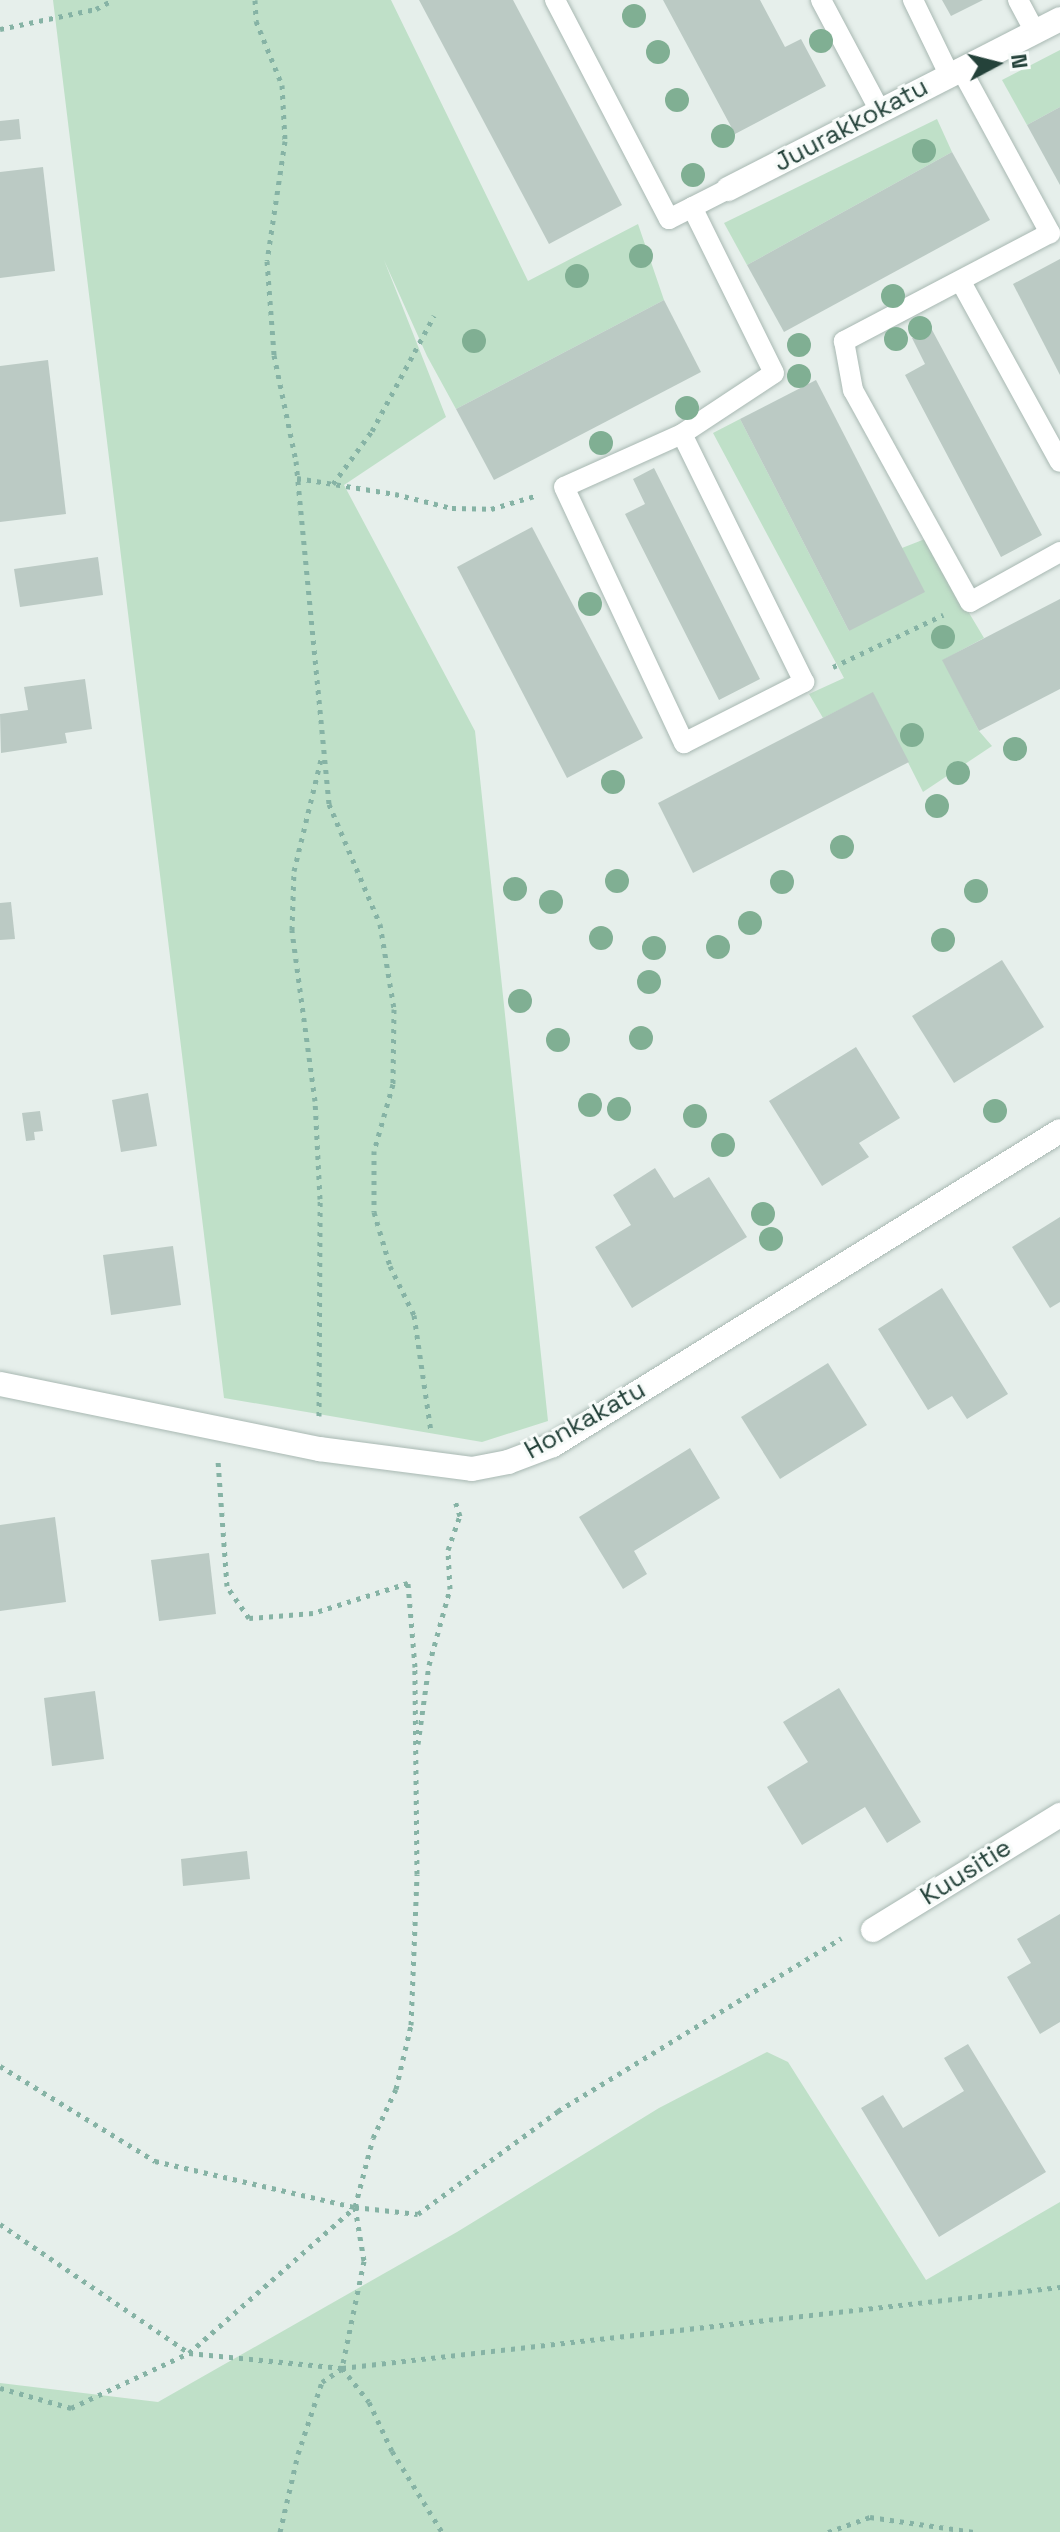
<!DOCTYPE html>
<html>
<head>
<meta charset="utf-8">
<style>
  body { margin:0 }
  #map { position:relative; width:1060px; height:2532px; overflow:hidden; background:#e6efeb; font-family:"Space Grotesk",sans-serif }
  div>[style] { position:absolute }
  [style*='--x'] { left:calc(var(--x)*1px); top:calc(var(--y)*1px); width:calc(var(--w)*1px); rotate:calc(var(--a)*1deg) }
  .green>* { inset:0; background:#bfe0c8 }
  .building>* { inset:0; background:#bbcac4 }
  .path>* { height:5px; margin-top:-2.5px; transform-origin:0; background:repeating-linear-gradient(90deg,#86b3a5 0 4px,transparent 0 10px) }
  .roads { filter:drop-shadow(0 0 2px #a8b8b2) drop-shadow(0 0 2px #a8b8b2) }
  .service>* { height:20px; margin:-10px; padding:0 10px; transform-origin:10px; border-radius:10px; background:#fff }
  .minor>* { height:24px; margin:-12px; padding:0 12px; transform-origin:12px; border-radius:12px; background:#fff }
  .trees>* { width:24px; height:24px; margin:-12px; border-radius:50%; background:#80af93 }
  span { translate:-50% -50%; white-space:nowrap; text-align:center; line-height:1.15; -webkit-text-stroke:6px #f7fbf9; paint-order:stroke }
  .street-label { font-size:26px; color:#24423a }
  .north { position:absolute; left:956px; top:24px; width:80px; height:80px; -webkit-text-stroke:6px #f7fbf9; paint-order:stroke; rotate:83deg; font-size:22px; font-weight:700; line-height:32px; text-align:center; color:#24423a }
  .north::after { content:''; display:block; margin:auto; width:28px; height:36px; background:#24423a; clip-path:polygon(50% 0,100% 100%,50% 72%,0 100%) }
</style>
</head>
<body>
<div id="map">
  <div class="green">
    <i style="clip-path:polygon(53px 0,391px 0,528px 281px,638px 224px,664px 300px,456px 409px,427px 356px,384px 260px,446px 417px,344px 485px,475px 731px,548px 1421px,482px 1442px,224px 1398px)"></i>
    <i style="clip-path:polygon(1060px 50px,1060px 107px,1027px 125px,1002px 80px)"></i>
    <i style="clip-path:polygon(937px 119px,952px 152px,747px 265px,724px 223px)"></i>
    <i style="clip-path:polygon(740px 419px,849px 631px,902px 548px,925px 539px,984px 638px,943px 660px,979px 731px,992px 746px,923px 792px,873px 693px,823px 718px,809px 694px,844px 678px,713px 433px)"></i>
    <i style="clip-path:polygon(767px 2052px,788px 2062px,926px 2280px,1060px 2202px,1060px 2532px,0 2532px,0 2383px,158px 2402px,457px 2232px,659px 2108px)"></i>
  </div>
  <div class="building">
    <i style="clip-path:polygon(419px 0,513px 0,622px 205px,549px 244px)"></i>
    <i style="clip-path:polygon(663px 0,760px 0,785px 47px,801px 39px,826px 86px,735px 134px)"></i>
    <i style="clip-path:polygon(942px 0,983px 0,951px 16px)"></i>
    <i style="clip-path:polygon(1060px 107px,1060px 185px,1027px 125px)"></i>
    <i style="clip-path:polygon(19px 119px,21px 139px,0 141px,0 121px)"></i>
    <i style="clip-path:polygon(952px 152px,990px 220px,784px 332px,747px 265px)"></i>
    <i style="clip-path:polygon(43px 167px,55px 271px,0 278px,0 172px)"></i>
    <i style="clip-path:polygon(1060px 259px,1060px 375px,1013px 284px)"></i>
    <i style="clip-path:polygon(664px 300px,701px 372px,494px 480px,456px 409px)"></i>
    <i style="clip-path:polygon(931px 328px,1042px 535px,1001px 557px,905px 375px,925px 364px,912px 338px)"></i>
    <i style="clip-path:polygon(48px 360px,66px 514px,0 522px,0 366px)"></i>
    <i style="clip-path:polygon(816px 380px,925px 592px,849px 631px,740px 419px)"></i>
    <i style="clip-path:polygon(654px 468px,760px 679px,719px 700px,625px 514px,645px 504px,633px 479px)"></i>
    <i style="clip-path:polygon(532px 527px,643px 738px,567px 778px,457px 567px)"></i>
    <i style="clip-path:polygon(98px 557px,103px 595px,20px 607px,14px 569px)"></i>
    <i style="clip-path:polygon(1060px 599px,1060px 689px,979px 731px,942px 660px)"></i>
    <i style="clip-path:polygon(85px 679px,92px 729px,65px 733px,67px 743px,1px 753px,0 714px,28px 710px,24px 687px)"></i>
    <i style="clip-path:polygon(873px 692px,909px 762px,693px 873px,658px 803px)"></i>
    <i style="clip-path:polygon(11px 902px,15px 939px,0 940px,0 903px)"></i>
    <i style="clip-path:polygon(1002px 960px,1044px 1027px,954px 1083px,912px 1016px)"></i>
    <i style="clip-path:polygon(856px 1047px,900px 1118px,859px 1143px,869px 1157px,822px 1186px,769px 1101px)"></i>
    <i style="clip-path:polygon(148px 1093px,157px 1146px,121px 1152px,112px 1100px)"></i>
    <i style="clip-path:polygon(40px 1111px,43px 1131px,34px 1132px,35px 1140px,26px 1141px,22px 1113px)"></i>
    <i style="clip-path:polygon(655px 1168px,674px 1198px,709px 1177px,747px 1237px,632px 1308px,595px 1247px,631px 1225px,613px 1195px)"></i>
    <i style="clip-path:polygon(1060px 1217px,1060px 1302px,1050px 1308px,1012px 1247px)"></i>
    <i style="clip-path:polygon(173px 1246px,181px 1305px,111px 1315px,103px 1255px)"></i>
    <i style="clip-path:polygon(942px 1288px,1008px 1394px,967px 1419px,952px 1396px,928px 1410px,878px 1329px)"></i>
    <i style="clip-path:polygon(828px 1363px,867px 1425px,780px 1479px,741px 1417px)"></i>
    <i style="clip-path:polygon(690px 1448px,720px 1498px,634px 1551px,647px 1574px,623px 1589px,579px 1517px)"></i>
    <i style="clip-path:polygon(55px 1517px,66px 1602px,0 1611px,0 1525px)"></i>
    <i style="clip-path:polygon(209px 1553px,216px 1614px,159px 1621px,151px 1560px)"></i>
    <i style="clip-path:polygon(839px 1688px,921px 1822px,887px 1843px,865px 1807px,802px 1845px,767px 1787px,808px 1762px,783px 1722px)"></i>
    <i style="clip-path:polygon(95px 1691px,104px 1759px,52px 1766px,44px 1698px)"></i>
    <i style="clip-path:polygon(247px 1851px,250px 1879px,183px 1886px,181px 1859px)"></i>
    <i style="clip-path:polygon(1060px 1914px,1060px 2022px,1040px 2034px,1007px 1977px,1031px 1963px,1017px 1939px)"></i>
    <i style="clip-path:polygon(968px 2044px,1046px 2172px,939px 2237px,861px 2108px,883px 2095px,903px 2128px,964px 2091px,944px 2058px)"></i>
  </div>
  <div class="path">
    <i style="--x:255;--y:0;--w:21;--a:87"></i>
    <i style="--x:256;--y:21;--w:69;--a:67.9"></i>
    <i style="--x:282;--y:85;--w:56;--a:86.9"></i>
    <i style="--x:285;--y:141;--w:121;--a:98.5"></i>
    <i style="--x:267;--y:261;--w:94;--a:85.7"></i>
    <i style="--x:274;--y:355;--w:108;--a:78.3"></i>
    <i style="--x:296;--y:461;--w:345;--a:84.5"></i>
    <i style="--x:329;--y:804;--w:130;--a:67"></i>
    <i style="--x:380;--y:924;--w:86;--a:80.6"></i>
    <i style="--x:394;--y:1009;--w:75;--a:90.8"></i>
    <i style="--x:393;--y:1084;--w:70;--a:105.8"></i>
    <i style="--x:374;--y:1151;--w:61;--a:90"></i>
    <i style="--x:374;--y:1212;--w:56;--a:73.5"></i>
    <i style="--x:390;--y:1266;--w:55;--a:63.9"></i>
    <i style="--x:414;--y:1315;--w:118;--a:81.7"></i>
    <i style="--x:0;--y:29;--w:98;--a:-11.8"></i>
    <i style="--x:96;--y:9;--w:19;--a:-28"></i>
    <i style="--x:297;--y:478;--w:99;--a:9.3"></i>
    <i style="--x:395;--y:494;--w:59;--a:13.8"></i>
    <i style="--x:452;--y:508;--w:39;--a:1"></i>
    <i style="--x:491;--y:509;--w:46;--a:-16.5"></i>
    <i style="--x:333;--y:484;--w:66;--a:-53.7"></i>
    <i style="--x:372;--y:431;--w:131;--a:-61.7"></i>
    <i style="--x:833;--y:667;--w:122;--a:-25.3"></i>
    <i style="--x:319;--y:1416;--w:217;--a:-89.7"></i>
    <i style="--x:320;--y:1199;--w:98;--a:-92.9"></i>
    <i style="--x:315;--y:1101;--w:173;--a:-97.7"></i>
    <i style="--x:292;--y:930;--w:59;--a:-88.1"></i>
    <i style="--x:294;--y:871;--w:119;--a:-76.4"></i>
    <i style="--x:418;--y:1744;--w:80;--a:-82.1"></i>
    <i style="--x:429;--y:1665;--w:79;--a:-74.6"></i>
    <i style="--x:450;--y:1589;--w:39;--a:-93"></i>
    <i style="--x:448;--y:1550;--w:36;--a:-71"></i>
    <i style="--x:460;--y:1516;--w:16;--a:-108"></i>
    <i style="--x:0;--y:2066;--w:182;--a:31.5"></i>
    <i style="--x:155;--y:2161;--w:205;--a:13"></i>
    <i style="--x:355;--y:2207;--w:63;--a:6.3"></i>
    <i style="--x:418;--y:2214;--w:174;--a:-36.3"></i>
    <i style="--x:558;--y:2111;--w:332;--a:-31.4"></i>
    <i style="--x:355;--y:2207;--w:55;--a:80.5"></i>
    <i style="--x:364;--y:2261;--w:109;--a:101.6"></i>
    <i style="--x:342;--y:2368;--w:43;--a:51.5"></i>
    <i style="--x:369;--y:2402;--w:54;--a:64.9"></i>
    <i style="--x:392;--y:2451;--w:95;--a:58.3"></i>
    <i style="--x:0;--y:2224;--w:229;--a:34.3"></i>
    <i style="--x:189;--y:2353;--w:154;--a:5.6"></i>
    <i style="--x:342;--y:2368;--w:723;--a:-6.44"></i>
    <i style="--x:0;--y:2388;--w:74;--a:15.7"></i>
    <i style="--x:71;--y:2408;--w:130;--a:-25"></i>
    <i style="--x:189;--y:2353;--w:221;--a:-41.3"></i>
    <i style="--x:355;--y:2207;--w:71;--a:-75.4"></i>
    <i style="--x:373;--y:2138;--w:54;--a:-64.9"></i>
    <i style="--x:396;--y:2089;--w:66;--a:-76.8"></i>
    <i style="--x:411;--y:2025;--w:151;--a:-87.7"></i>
    <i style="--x:417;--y:1874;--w:207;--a:-90.6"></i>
    <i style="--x:415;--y:1667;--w:84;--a:-94.8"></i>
    <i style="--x:408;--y:1583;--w:100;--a:162.5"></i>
    <i style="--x:313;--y:1613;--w:64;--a:175.5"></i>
    <i style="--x:249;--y:1618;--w:39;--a:-125"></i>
    <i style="--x:227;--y:1586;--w:125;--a:-94.1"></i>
    <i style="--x:280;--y:2532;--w:80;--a:-77"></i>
    <i style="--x:298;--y:2454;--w:76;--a:-71.6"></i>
    <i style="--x:322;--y:2382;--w:23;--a:-34"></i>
    <i style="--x:828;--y:2532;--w:45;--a:-19.7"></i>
    <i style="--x:870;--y:2517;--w:105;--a:8.2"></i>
  </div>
  <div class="roads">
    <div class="service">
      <i style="--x:555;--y:0;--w:247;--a:62.5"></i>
      <i style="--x:669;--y:219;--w:66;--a:-27"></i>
      <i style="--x:821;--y:0;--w:126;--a:62"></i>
      <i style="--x:913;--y:0;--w:82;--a:64.1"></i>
      <i style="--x:1018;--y:0;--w:36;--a:62"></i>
      <i style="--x:961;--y:69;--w:187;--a:61.5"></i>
      <i style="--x:1050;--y:233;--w:233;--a:152.3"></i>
      <i style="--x:844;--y:341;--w:50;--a:79.6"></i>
      <i style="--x:853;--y:390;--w:242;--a:61.1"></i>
      <i style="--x:970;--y:602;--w:103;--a:-29.1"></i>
      <i style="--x:961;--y:282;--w:205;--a:61.2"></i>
      <i style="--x:682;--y:434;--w:129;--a:155.8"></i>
      <i style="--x:564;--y:487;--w:283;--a:64.9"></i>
      <i style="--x:684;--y:743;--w:135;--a:-26.9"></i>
      <i style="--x:804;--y:682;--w:276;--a:-116.2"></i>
      <i style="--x:682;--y:434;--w:110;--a:-33.5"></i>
      <i style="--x:774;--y:373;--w:185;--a:-116.3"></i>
    </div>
    <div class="minor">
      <i style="--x:728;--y:189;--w:373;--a:-27.1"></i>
      <i style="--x:0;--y:1384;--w:326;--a:11.5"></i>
      <i style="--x:319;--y:1449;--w:154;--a:7.4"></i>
      <i style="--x:472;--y:1469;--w:37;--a:-11"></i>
      <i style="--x:508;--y:1462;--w:48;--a:-20.7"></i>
      <i style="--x:553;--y:1445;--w:596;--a:-31.77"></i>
      <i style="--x:873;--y:1930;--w:220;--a:-31.6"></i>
    </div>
  </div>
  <div class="trees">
    <i style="left:634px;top:16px"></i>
    <i style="left:821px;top:41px"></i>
    <i style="left:658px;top:52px"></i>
    <i style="left:677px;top:100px"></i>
    <i style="left:723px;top:136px"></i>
    <i style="left:924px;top:151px"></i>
    <i style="left:693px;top:175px"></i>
    <i style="left:641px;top:256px"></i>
    <i style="left:577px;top:276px"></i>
    <i style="left:893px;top:296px"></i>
    <i style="left:920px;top:328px"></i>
    <i style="left:896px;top:339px"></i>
    <i style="left:474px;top:341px"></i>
    <i style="left:799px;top:345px"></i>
    <i style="left:799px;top:376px"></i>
    <i style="left:687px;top:408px"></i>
    <i style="left:601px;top:443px"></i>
    <i style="left:590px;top:604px"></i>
    <i style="left:943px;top:637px"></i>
    <i style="left:912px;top:735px"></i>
    <i style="left:1015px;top:749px"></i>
    <i style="left:958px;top:773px"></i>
    <i style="left:613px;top:782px"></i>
    <i style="left:937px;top:806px"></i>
    <i style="left:842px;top:847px"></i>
    <i style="left:617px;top:881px"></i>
    <i style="left:782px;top:882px"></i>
    <i style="left:515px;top:889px"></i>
    <i style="left:976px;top:891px"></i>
    <i style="left:551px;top:902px"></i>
    <i style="left:750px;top:923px"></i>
    <i style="left:601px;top:938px"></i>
    <i style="left:943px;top:940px"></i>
    <i style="left:718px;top:947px"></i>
    <i style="left:654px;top:948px"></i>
    <i style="left:649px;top:982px"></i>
    <i style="left:520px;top:1001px"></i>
    <i style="left:641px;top:1038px"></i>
    <i style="left:558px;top:1040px"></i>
    <i style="left:590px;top:1105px"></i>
    <i style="left:619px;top:1109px"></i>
    <i style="left:995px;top:1111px"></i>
    <i style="left:695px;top:1116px"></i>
    <i style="left:723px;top:1145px"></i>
    <i style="left:763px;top:1214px"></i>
    <i style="left:771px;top:1239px"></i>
  </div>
  <div class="street-label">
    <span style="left:851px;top:125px;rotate:-28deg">Juurakkokatu</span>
    <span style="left:585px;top:1420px;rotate:-29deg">Honkakatu</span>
    <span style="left:966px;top:1872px;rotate:-32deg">Kuusitie</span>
  </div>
  <div class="north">N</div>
</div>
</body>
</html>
